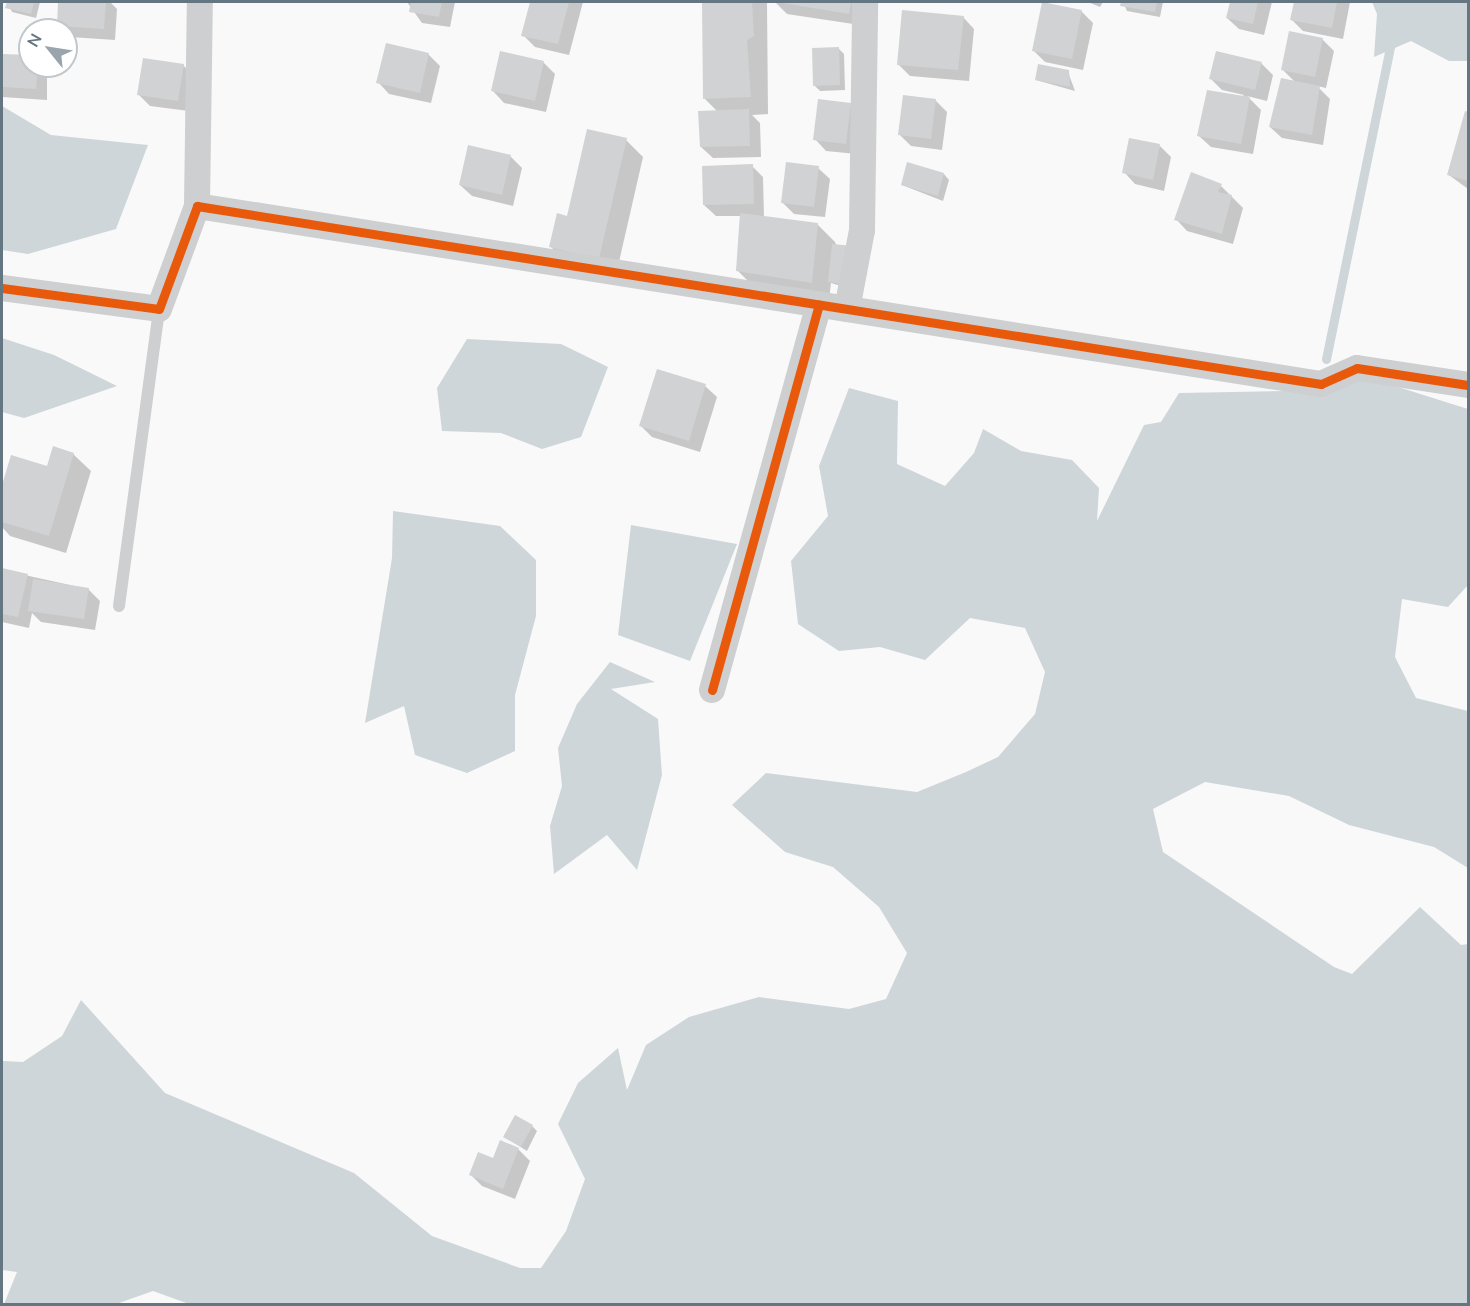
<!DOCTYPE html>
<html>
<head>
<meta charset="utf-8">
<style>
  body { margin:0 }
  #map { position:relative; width:1470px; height:1306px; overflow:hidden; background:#f9f9f9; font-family:Mulish,sans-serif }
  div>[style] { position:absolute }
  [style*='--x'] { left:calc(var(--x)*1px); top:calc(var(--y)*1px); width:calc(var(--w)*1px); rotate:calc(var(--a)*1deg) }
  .water>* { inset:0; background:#ced6d9 }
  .shadow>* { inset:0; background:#0003 }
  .stream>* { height:9px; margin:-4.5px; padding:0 4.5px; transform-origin:4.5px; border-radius:4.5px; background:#ced6d9 }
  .building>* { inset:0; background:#d0d2d3 }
  .lane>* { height:12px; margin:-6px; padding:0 6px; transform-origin:6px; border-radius:6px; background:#cecfd0 }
  .street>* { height:26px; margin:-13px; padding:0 13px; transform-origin:13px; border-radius:13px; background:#cecfd0 }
  .cycleway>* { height:9px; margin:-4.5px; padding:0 4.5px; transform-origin:4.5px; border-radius:4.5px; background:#e8590c }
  span { translate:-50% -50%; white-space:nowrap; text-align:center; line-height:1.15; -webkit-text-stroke:6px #fff; paint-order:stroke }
  .frame { position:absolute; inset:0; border:3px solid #657683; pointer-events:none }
  .north { position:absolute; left:18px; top:18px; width:60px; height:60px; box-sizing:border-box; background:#fff; border:2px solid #c1c8cd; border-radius:50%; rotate:300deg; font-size:16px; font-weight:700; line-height:24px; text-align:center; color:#657683 }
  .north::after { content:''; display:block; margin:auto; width:21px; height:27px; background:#99a4ac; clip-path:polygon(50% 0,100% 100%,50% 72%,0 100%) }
</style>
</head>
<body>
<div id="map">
  <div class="water">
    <i style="clip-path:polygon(1372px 2px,1468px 2px,1468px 61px,1449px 61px,1411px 41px,1374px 57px,1377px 14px)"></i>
    <i style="clip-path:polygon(2px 106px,51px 135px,148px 145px,116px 229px,28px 254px,2px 250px)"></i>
    <i style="clip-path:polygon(2px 338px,54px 355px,117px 386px,24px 418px,2px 412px)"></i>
    <i style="clip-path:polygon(467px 339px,561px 344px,608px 367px,581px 437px,542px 449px,501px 433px,442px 431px,437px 388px)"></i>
    <i style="clip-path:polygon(1355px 381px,1379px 381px,1468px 409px,1468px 585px,1448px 607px,1402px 599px,1395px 657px,1416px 698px,1468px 711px,1468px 868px,1434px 847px,1349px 825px,1289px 796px,1205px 782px,1153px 809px,1163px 852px,1334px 967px,1352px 974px,1420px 907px,1461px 945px,1468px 944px,1468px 1304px,189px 1304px,153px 1291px,116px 1304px,4px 1304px,17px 1272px,2px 1270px,2px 1061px,23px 1062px,62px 1036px,81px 1000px,165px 1093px,354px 1173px,432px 1236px,520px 1268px,541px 1268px,566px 1231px,585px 1179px,558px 1124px,578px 1083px,618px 1048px,627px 1090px,646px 1045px,689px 1017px,759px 997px,849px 1009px,886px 999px,907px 953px,879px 907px,833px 867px,785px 852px,732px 805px,766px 773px,917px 792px,966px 772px,998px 757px,1035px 714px,1045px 672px,1025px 628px,970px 618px,925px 660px,880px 647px,839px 651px,798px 624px,791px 561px,828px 516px,819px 466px,849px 388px,898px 401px,897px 464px,945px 486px,974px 453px,983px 429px,1021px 451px,1072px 460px,1099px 488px,1097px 521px,1144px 425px,1161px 422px,1179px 393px,1334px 390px)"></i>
    <i style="clip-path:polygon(393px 511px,500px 526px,536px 560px,536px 616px,515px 695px,515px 751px,467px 773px,415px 755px,404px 706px,365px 723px,392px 558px)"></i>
    <i style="clip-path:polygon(631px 525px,737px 544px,690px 661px,618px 635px)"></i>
    <i style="clip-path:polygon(610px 662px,655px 682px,611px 689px,658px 719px,662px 775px,637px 870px,607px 835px,554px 874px,550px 826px,562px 786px,558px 748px,577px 704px)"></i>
  </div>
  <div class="shadow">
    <i style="clip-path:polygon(8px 2px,40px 2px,36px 18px,12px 12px)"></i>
    <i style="clip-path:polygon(60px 2px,110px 2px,117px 9px,115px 40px,70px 37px,58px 25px)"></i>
    <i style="clip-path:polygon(407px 2px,455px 2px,450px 27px,422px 23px)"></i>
    <i style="clip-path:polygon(532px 2px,583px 2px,569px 55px,535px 47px,523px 35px)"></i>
    <i style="clip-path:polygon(703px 2px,767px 2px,768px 114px,752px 115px,760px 123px,761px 157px,713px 158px,701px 147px,718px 112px,705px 99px)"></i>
    <i style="clip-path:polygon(775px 2px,862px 2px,860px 25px,787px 14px)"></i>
    <i style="clip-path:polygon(1088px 2px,1103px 2px,1100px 7px)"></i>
    <i style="clip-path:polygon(1123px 2px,1163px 2px,1160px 17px,1127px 11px)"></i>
    <i style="clip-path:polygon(1231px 2px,1272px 2px,1264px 35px,1239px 29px,1227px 18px)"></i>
    <i style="clip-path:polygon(1296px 2px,1350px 2px,1343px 39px,1303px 31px,1292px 20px)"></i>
    <i style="clip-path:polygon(1081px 11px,1093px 23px,1083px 70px,1045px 62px,1033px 50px)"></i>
    <i style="clip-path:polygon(963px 17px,974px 29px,969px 81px,910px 76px,898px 64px)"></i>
    <i style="clip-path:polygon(1322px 39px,1334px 51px,1326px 88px,1317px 86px,1330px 99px,1323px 145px,1282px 138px,1270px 127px,1296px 83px,1283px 70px)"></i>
    <i style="clip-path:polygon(839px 49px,844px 54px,845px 90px,820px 91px,814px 85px)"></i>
    <i style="clip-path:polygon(501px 53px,544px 63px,555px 74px,546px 112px,504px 103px,493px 91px)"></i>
    <i style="clip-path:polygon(428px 54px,440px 66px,431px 103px,389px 94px,378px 82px)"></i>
    <i style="clip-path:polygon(2px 55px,30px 57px,30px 66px,47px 66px,47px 100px,2px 97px)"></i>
    <i style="clip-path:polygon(1261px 63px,1273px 75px,1267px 101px,1247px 96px,1261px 110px,1253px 154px,1211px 147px,1199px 136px,1244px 95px,1222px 90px,1211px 79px)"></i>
    <i style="clip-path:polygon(183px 65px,194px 77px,189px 111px,150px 106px,139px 95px)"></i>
    <i style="clip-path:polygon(1068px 72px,1075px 91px,1036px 80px)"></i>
    <i style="clip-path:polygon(935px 100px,947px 112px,942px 150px,911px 146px,900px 135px)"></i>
    <i style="clip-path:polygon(850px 104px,862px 116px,857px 154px,826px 151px,815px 139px)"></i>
    <i style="clip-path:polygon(1466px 112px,1468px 113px,1468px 189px,1449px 175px)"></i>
    <i style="clip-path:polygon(626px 140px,643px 157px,616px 275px,568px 264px,551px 247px)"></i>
    <i style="clip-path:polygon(1160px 146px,1171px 157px,1164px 191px,1135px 184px,1124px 172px)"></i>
    <i style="clip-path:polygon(469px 147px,511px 157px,522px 168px,513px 206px,472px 196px,460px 185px)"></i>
    <i style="clip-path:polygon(752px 166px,763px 177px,764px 218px,818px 225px,835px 242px,854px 290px,831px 283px,829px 300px,755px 288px,738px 271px,741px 216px,716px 216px,704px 205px)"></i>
    <i style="clip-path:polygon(818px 168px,830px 179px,825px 217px,794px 214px,782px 202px)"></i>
    <i style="clip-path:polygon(944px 174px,949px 180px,943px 201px,902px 185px)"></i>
    <i style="clip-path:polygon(1221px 186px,1243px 208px,1233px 244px,1187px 231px,1176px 219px)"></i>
    <i style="clip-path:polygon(705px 386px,717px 397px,700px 452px,652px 437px,641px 426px)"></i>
    <i style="clip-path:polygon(73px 454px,91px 471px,66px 553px,10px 536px,2px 527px,2px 490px,12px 457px,48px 468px)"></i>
    <i style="clip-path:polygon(2px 570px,88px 589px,100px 601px,95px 630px,41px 622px,32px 613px,29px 628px,2px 622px)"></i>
    <i style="clip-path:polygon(532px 1126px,537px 1131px,527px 1151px,505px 1137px)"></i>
    <i style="clip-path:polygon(517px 1148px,530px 1161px,515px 1199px,482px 1186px,471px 1175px)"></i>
  </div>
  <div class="stream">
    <i style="--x:1326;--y:359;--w:325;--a:-78.4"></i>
  </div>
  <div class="building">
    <i style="clip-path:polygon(7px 2px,34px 2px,31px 14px,5px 8px)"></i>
    <i style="clip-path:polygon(58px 2px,106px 2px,104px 29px,57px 26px)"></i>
    <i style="clip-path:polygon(411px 2px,442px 2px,439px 17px,409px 12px)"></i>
    <i style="clip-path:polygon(530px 2px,569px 2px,558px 44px,521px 36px)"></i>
    <i style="clip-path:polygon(702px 2px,752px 2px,754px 36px,747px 40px,751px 97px,703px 99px)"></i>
    <i style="clip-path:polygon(776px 2px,851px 2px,849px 14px)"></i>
    <i style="clip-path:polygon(1042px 2px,1082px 10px,1072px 59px,1032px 51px)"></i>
    <i style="clip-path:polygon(1121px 2px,1157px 2px,1155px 12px,1120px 6px)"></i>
    <i style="clip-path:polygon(1230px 2px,1258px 2px,1253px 24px,1226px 18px)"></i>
    <i style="clip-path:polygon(1294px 2px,1337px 2px,1332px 28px,1290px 20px)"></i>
    <i style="clip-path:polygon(902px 10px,964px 16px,958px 70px,897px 65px)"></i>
    <i style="clip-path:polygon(1289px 31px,1323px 38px,1315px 77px,1281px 70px)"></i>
    <i style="clip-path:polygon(386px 43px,429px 53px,420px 93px,376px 83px)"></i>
    <i style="clip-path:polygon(839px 47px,840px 85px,813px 86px,812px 48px)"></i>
    <i style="clip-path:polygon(500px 51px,544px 61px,535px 101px,491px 91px)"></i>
    <i style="clip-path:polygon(1216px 51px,1262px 62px,1255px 90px,1209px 79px)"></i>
    <i style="clip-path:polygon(2px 54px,30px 55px,30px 66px,38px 66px,36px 89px,2px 87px)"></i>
    <i style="clip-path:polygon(143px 58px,184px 64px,178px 101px,137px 95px)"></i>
    <i style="clip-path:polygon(1038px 64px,1069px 70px,1070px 87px,1035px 80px)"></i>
    <i style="clip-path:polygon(1281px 78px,1320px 86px,1312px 135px,1269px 127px)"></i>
    <i style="clip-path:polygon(1207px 90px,1250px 97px,1241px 144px,1197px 136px)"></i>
    <i style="clip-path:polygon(903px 95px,936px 99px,931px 139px,898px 135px)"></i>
    <i style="clip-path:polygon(818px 99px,851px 103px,846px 144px,813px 140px)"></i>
    <i style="clip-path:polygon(749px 109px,750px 146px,700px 147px,698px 111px)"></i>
    <i style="clip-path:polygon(1465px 111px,1468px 112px,1468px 181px,1447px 175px)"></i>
    <i style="clip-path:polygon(587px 129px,627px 138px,599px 259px,549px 247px,557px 213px,567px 216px)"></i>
    <i style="clip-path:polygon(1129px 138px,1160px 144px,1153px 180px,1122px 173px)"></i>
    <i style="clip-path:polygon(468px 145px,511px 155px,502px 195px,459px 185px)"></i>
    <i style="clip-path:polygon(786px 162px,819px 166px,814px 207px,781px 203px)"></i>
    <i style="clip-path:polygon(907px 162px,944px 173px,938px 196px,901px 185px)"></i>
    <i style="clip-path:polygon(753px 164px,754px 204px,703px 205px,702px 166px)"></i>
    <i style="clip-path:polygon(1191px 172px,1222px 184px,1218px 192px,1232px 195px,1222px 234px,1174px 220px)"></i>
    <i style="clip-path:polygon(740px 213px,818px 223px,812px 283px,736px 271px)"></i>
    <i style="clip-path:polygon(832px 244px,854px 246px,849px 285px,828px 282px)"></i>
    <i style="clip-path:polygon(657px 369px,706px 384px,689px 441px,639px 426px)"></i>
    <i style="clip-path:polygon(53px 446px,74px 453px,49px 536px,2px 522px,2px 485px,11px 455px,47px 466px)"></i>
    <i style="clip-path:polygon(2px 568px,28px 574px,18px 617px,2px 614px)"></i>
    <i style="clip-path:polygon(33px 579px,89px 588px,84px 619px,28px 611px)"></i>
    <i style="clip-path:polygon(515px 1115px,533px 1125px,521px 1147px,503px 1137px)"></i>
    <i style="clip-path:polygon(500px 1140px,519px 1148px,503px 1189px,469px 1175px,478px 1152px,493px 1158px)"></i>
  </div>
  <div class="lane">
    <i style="--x:119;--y:606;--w:300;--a:-82.3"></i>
  </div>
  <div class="street">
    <i style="--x:197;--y:206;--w:204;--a:-89.2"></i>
    <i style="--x:2;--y:288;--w:158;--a:7.6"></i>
    <i style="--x:159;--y:309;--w:110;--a:-69.7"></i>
    <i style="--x:197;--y:206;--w:1138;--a:9"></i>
    <i style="--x:1321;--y:384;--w:39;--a:-24"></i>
    <i style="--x:1357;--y:368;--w:112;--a:8.7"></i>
    <i style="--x:847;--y:309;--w:80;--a:-79.2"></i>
    <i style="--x:862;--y:230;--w:228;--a:-89.2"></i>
    <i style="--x:712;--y:690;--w:400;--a:-74.5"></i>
  </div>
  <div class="cycleway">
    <i style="--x:2;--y:288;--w:158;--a:7.6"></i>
    <i style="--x:159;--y:309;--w:110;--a:-69.7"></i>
    <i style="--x:197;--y:206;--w:1138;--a:9"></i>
    <i style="--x:1321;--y:384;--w:39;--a:-24"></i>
    <i style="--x:1357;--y:368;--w:112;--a:8.7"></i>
    <i style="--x:712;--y:690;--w:400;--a:-74.5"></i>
  </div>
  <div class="frame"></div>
  <div class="north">N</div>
</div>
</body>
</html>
